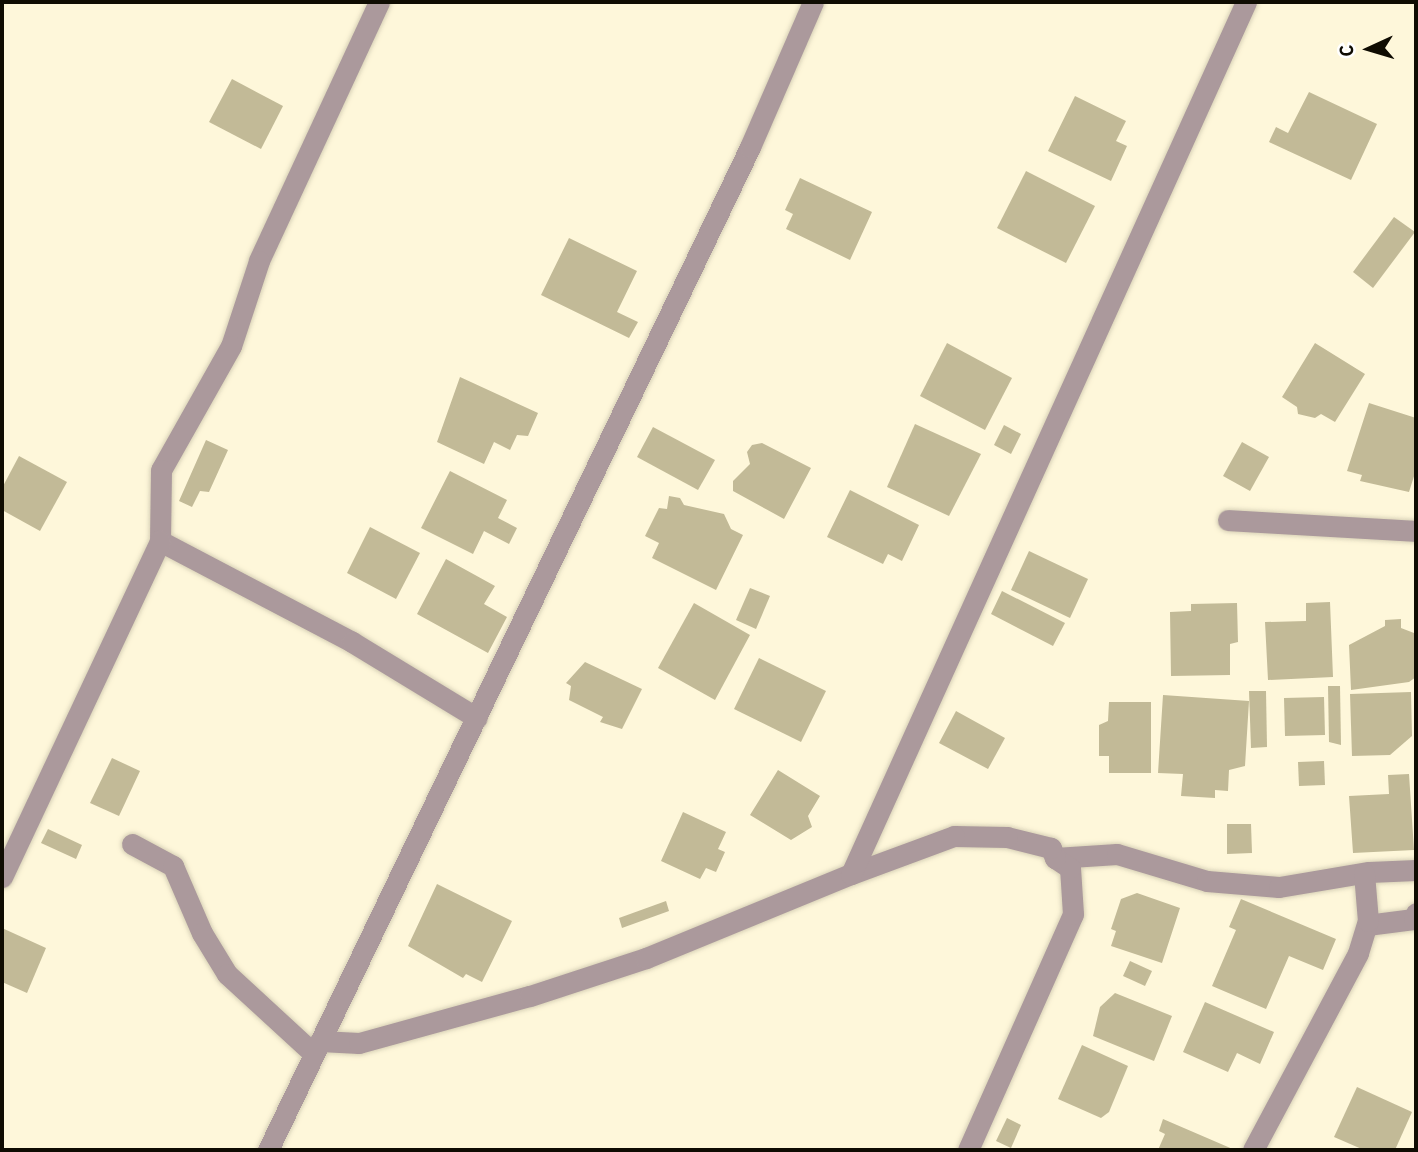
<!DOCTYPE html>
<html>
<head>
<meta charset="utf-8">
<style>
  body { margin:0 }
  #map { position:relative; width:1418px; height:1152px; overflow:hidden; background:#fef7da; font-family:Overpass,sans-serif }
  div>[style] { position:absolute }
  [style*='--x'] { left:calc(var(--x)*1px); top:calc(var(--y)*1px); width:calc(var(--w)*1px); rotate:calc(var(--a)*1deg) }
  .building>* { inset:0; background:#c2ba97 }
  .roads { filter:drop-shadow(0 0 2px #d8d1b7) drop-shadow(0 0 2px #d8d1b7) }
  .minor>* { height:21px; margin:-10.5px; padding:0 10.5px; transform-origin:10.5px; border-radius:10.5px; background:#ab999c }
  span { translate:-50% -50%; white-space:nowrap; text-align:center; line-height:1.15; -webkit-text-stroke:6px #fff; paint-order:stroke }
  .frame { position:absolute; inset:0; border:4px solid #0f0c02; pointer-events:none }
  .north { position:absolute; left:1334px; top:14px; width:70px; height:70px; -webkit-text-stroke:5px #fff; paint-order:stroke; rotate:266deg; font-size:19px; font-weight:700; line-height:28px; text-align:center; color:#0f0c02 }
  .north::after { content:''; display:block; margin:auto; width:24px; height:32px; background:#0f0c02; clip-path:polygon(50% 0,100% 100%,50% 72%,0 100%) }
</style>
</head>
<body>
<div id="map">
  <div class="building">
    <i style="clip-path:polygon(232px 79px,283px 106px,261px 149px,209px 122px)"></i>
    <i style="clip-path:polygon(1309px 92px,1377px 124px,1351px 180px,1269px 142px,1276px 127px,1288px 133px)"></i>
    <i style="clip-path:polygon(1075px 96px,1126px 121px,1116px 141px,1127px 146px,1111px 181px,1048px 151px)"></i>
    <i style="clip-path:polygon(1026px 171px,1095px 206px,1066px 263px,997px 228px)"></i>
    <i style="clip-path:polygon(800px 178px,872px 212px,850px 260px,786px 229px,793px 214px,785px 210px)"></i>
    <i style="clip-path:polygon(1394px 217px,1415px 232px,1373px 288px,1353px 272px)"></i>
    <i style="clip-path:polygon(569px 238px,637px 271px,617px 312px,638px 322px,629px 338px,541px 295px)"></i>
    <i style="clip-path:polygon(947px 343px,1012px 378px,985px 430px,920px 396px)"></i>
    <i style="clip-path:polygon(1315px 343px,1365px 374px,1335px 422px,1321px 414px,1315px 418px,1298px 414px,1297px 407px,1282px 397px)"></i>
    <i style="clip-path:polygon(460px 377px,538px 413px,528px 436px,517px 435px,510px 450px,494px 442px,484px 464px,437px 442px)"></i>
    <i style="clip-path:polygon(1369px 403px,1416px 418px,1416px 470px,1409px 492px,1360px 481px,1362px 475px,1347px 471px)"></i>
    <i style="clip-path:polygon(915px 424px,981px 454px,949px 516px,887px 487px)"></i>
    <i style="clip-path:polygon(1004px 425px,1021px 434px,1011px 454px,994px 445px)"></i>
    <i style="clip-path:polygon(653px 427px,715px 460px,698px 490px,637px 457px)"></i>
    <i style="clip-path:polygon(206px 440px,228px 450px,209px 492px,200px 491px,192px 507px,179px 501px)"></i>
    <i style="clip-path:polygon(1242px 442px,1269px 457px,1250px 491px,1223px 476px)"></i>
    <i style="clip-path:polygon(762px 443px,811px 468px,784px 519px,733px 491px,733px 481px,750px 464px,747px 452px,752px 445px)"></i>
    <i style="clip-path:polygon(19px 456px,67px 482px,40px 531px,2px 510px,2px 488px)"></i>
    <i style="clip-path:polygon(450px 471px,507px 500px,498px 518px,517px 528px,509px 544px,484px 531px,473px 554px,421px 528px)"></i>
    <i style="clip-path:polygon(850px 490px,919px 525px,902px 561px,888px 554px,883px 564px,827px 537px)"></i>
    <i style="clip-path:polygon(669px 496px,680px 498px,684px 505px,724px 514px,731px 529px,743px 535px,716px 590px,652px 558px,659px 543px,645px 536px,659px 508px,667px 509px)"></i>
    <i style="clip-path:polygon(370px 527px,420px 553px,396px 599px,347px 573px)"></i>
    <i style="clip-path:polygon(1029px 551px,1088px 579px,1070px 618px,1011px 590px)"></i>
    <i style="clip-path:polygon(446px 559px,495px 586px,484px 604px,507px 617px,488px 653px,417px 614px)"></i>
    <i style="clip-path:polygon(750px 588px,770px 596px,756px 629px,736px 620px)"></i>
    <i style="clip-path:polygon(1002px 591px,1065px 623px,1053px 646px,991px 614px)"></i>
    <i style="clip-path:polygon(1330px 602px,1333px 677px,1268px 680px,1265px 622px,1306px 621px,1306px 603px)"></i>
    <i style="clip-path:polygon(694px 603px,750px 635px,715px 700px,658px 668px)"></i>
    <i style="clip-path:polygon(1237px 603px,1238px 642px,1230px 644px,1230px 675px,1171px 676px,1170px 612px,1191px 611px,1191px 604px)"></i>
    <i style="clip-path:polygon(1401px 619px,1401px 628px,1414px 633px,1416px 677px,1409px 682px,1351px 690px,1349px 645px,1385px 626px,1385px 620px)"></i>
    <i style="clip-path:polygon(759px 658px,826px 691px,801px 742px,734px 709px)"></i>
    <i style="clip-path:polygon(585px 662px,642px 689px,622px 729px,600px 722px,603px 717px,569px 700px,571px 686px,566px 683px)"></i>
    <i style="clip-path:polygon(1328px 686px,1340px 686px,1341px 745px,1329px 742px)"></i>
    <i style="clip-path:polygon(1249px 691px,1266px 691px,1267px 747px,1251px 748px)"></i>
    <i style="clip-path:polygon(1411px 692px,1412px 736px,1390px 755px,1352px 756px,1350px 694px)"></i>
    <i style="clip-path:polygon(1163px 695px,1249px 701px,1245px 766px,1229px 770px,1228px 791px,1215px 790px,1215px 798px,1181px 796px,1183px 774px,1158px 773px)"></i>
    <i style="clip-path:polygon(1324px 697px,1325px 735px,1285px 736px,1284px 698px)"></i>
    <i style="clip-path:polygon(1109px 702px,1151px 702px,1151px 773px,1109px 773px,1109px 756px,1099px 756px,1099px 725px,1108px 721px)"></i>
    <i style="clip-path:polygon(956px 711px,1005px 738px,988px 769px,939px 743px)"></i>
    <i style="clip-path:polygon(112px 758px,140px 771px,119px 816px,90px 803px)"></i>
    <i style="clip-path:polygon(1324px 761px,1325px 785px,1299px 786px,1298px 762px)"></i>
    <i style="clip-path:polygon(778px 770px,820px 796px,808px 816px,812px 827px,791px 840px,750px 815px)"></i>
    <i style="clip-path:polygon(1409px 774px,1414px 850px,1353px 853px,1349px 796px,1389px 794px,1388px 775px)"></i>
    <i style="clip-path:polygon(683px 812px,726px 832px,718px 849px,725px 852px,716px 872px,706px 868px,700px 879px,661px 861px)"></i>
    <i style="clip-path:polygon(1227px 824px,1251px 824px,1252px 853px,1227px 854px)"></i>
    <i style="clip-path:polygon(48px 829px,82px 845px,76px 859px,41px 843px)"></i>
    <i style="clip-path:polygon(437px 884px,512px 921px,482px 982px,466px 974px,463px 978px,408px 946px)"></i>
    <i style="clip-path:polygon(1137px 893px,1180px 908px,1162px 963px,1111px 946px,1116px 931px,1111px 929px,1121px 899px)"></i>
    <i style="clip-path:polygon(1241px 899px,1336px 939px,1323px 970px,1289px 956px,1266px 1009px,1212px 986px,1236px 930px,1229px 927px)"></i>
    <i style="clip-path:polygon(666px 901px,669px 911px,622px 928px,619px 918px)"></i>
    <i style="clip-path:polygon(2px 928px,46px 948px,27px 993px,2px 982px)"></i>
    <i style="clip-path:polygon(1130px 961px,1152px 971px,1145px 986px,1123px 976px)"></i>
    <i style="clip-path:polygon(1115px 993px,1172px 1016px,1154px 1061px,1093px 1036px,1100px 1007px)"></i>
    <i style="clip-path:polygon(1205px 1002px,1274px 1032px,1260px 1064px,1237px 1053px,1228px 1072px,1183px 1052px)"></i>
    <i style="clip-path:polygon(1082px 1045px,1128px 1066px,1109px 1112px,1101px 1118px,1058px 1099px)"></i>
    <i style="clip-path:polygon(1357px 1087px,1412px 1112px,1395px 1150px,1364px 1150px,1334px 1137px)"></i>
    <i style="clip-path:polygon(1007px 1118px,1021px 1125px,1011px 1148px,996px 1141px)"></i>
    <i style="clip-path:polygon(1163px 1119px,1235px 1150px,1158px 1150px,1165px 1134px,1159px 1131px)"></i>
  </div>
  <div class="roads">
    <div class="minor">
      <i style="--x:379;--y:2;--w:285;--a:114.9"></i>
      <i style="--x:259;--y:261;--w:89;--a:108.2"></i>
      <i style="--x:231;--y:346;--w:142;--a:119.4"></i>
      <i style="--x:161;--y:470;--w:71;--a:90.8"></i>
      <i style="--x:160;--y:541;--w:217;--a:27.7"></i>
      <i style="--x:352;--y:642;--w:146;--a:31.3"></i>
      <i style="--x:1228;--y:520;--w:188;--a:3.3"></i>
      <i style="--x:132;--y:844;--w:47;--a:28.2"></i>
      <i style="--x:173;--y:866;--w:73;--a:66.6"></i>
      <i style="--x:202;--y:933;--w:48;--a:58.6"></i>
      <i style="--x:227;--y:974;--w:118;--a:42.6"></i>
      <i style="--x:1055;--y:858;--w:62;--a:-3.7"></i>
      <i style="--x:1117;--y:854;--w:94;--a:16.7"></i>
      <i style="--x:1207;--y:881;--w:72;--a:4.8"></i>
      <i style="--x:1279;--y:887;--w:91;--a:-9.5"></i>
      <i style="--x:1369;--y:872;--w:47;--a:-2.4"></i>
      <i style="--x:2;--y:877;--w:371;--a:-64.8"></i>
      <i style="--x:1367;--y:925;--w:47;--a:-7.3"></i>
      <i style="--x:1414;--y:919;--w:6;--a:-72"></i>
      <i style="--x:320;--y:1041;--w:39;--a:3"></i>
      <i style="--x:359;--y:1043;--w:177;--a:-15.4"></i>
      <i style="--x:530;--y:996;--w:122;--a:-18.1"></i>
      <i style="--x:646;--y:958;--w:222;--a:-22.3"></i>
      <i style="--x:268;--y:1150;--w:1113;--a:-64.33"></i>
      <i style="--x:750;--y:147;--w:158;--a:-66.5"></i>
      <i style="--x:968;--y:1150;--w:258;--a:-66"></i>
      <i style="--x:1073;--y:914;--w:46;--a:-93.7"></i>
      <i style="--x:1070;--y:868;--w:18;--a:-146"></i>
      <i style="--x:1055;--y:858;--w:11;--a:-112"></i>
      <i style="--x:1051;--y:848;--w:45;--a:-166"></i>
      <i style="--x:1007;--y:837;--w:53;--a:-178.9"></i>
      <i style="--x:954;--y:836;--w:110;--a:159.7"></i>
      <i style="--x:851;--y:874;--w:957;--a:-65.63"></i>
      <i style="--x:1253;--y:1150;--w:223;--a:-61.9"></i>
      <i style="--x:1358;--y:953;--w:34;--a:-73"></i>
      <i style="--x:1368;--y:921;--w:48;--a:-94.8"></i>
    </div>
  </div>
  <div class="frame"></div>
  <div class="north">С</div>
</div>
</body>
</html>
